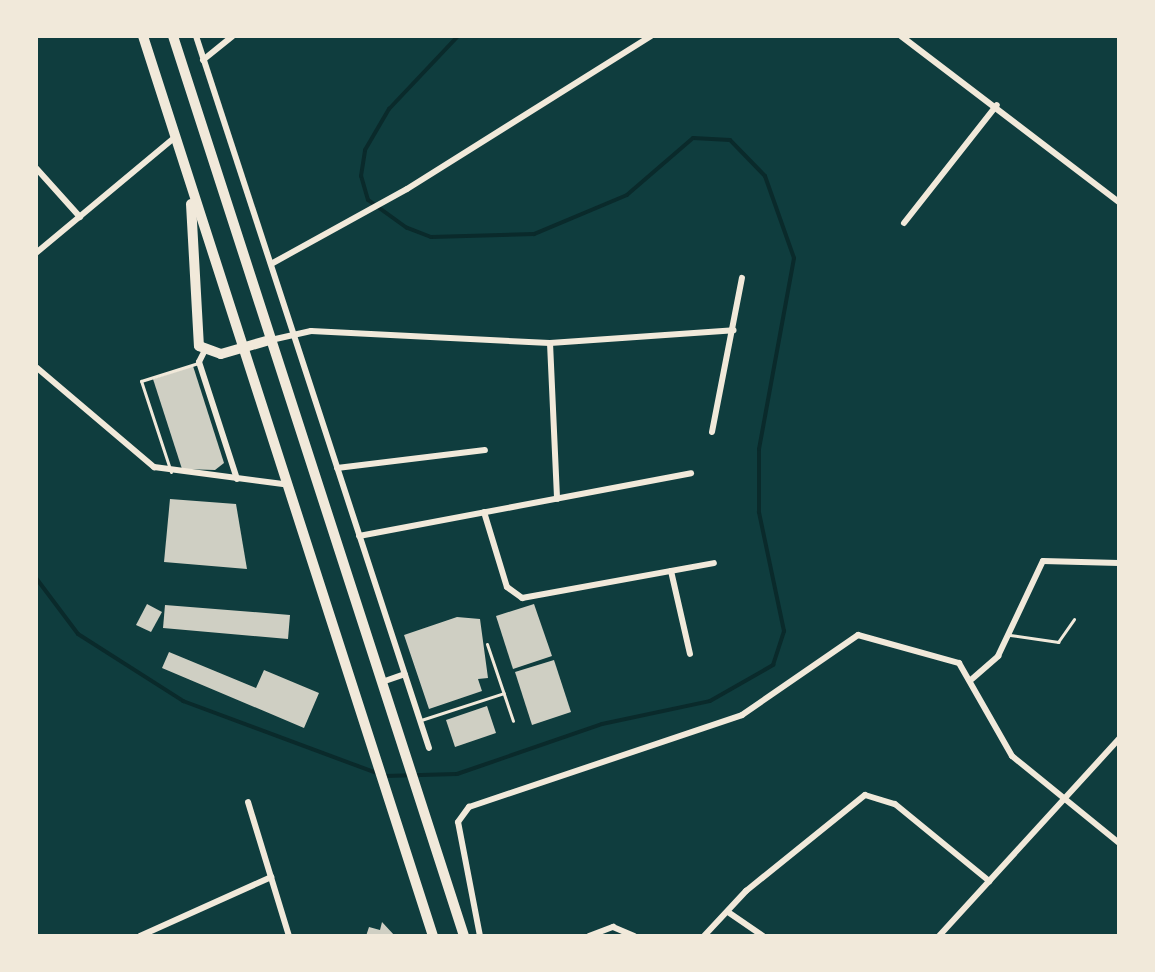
<!DOCTYPE html>
<html>
<head>
<meta charset="utf-8">
<style>
  body { margin:0 }
  #map { position:relative; width:1155px; height:972px; overflow:hidden; background:#0f3d3e; font-family:Montserrat,sans-serif }
  div>[style] { position:absolute }
  [style*='--x'] { left:calc(var(--x)*1px); top:calc(var(--y)*1px); width:calc(var(--w)*1px); rotate:calc(var(--a)*1deg) }
  .stream>* { height:4px; margin:-2px; padding:0 2px; transform-origin:2px; border-radius:2px; background:#0a2a2b }
  .building>* { inset:0; background:#cfcfc3 }
  .service>* { height:3px; margin:-1.5px; padding:0 1.5px; transform-origin:1.5px; border-radius:1.5px; background:#f1e9da }
  .minor>* { height:6px; margin:-3px; padding:0 3px; transform-origin:3px; border-radius:3px; background:#f1e9da }
  .trunk>* { height:10px; margin:-5px; padding:0 5px; transform-origin:5px; border-radius:5px; background:#f1e9da }
  span { translate:-50% -50%; white-space:nowrap; text-align:center; line-height:1.15; -webkit-text-stroke:7px #f1e9da; paint-order:stroke }
  .frame { position:absolute; inset:0; border:38px solid #f1e9da; pointer-events:none }
</style>
</head>
<body>
<div id="map">
  <div class="stream">
    <i style="--x:36;--y:578;--w:70;--a:53.1"></i>
    <i style="--x:78;--y:634;--w:125;--a:32.5"></i>
    <i style="--x:183;--y:701;--w:215;--a:20.4"></i>
    <i style="--x:385;--y:776;--w:72;--a:-1.6"></i>
    <i style="--x:457;--y:774;--w:153;--a:-19"></i>
    <i style="--x:602;--y:724;--w:110;--a:-12"></i>
    <i style="--x:710;--y:701;--w:73;--a:-29.7"></i>
    <i style="--x:773;--y:665;--w:36;--a:-72"></i>
    <i style="--x:784;--y:631;--w:122;--a:-101.9"></i>
    <i style="--x:759;--y:512;--w:63;--a:-90"></i>
    <i style="--x:759;--y:449;--w:194;--a:-79.6"></i>
    <i style="--x:794;--y:258;--w:87;--a:-109.5"></i>
    <i style="--x:765;--y:176;--w:50;--a:-134.2"></i>
    <i style="--x:730;--y:140;--w:37;--a:-177"></i>
    <i style="--x:693;--y:138;--w:87;--a:139.2"></i>
    <i style="--x:627;--y:195;--w:101;--a:157.2"></i>
    <i style="--x:534;--y:234;--w:103;--a:178.3"></i>
    <i style="--x:431;--y:237;--w:26;--a:-159"></i>
    <i style="--x:407;--y:228;--w:48;--a:-144.3"></i>
    <i style="--x:368;--y:200;--w:25;--a:-106"></i>
    <i style="--x:361;--y:176;--w:26;--a:-81"></i>
    <i style="--x:365;--y:150;--w:48;--a:-59.7"></i>
    <i style="--x:389;--y:109;--w:100;--a:-46.6"></i>
  </div>
  <div class="building">
    <i style="clip-path:polygon(193px 366px,224px 463px,215px 470px,182px 469px,153px 379px)"></i>
    <i style="clip-path:polygon(170px 499px,236px 504px,247px 569px,164px 562px)"></i>
    <i style="clip-path:polygon(147px 604px,162px 612px,151px 632px,136px 625px)"></i>
    <i style="clip-path:polygon(534px 604px,552px 656px,513px 669px,496px 616px)"></i>
    <i style="clip-path:polygon(165px 605px,290px 615px,288px 639px,163px 628px)"></i>
    <i style="clip-path:polygon(457px 617px,480px 619px,488px 678px,478px 679px,482px 691px,429px 709px,404px 635px)"></i>
    <i style="clip-path:polygon(169px 652px,256px 688px,264px 670px,319px 693px,304px 728px,162px 668px)"></i>
    <i style="clip-path:polygon(554px 660px,571px 712px,532px 725px,515px 672px)"></i>
    <i style="clip-path:polygon(487px 706px,496px 733px,455px 747px,446px 720px)"></i>
    <i style="clip-path:polygon(382px 922px,395px 936px,366px 936px,369px 927px,380px 930px)"></i>
  </div>
  <div class="service">
    <i style="--x:171;--y:472;--w:96;--a:-108.2"></i>
    <i style="--x:141;--y:381;--w:60;--a:-17.5"></i>
    <i style="--x:1010;--y:635;--w:49;--a:8.3"></i>
    <i style="--x:1058;--y:642;--w:28;--a:-55"></i>
    <i style="--x:487;--y:644;--w:81;--a:71.3"></i>
    <i style="--x:421;--y:720;--w:87;--a:-18"></i>
  </div>
  <div class="minor">
    <i style="--x:196;--y:36;--w:749;--a:71.88"></i>
    <i style="--x:901;--y:36;--w:274;--a:37.3"></i>
    <i style="--x:203;--y:60;--w:38;--a:-39"></i>
    <i style="--x:36;--y:168;--w:66;--a:48.1"></i>
    <i style="--x:904;--y:223;--w:150;--a:-51.8"></i>
    <i style="--x:36;--y:253;--w:180;--a:-39.8"></i>
    <i style="--x:271;--y:264;--w:155;--a:-28.9"></i>
    <i style="--x:407;--y:189;--w:288;--a:-32.1"></i>
    <i style="--x:271;--y:340;--w:41;--a:-12.7"></i>
    <i style="--x:311;--y:331;--w:239;--a:2.9"></i>
    <i style="--x:550;--y:343;--w:184;--a:-4"></i>
    <i style="--x:550;--y:343;--w:156;--a:87.4"></i>
    <i style="--x:204;--y:352;--w:11;--a:117"></i>
    <i style="--x:199;--y:362;--w:123;--a:72"></i>
    <i style="--x:36;--y:367;--w:155;--a:40.3"></i>
    <i style="--x:154;--y:467;--w:130;--a:7.5"></i>
    <i style="--x:712;--y:432;--w:157;--a:-79"></i>
    <i style="--x:337;--y:468;--w:149;--a:-6.9"></i>
    <i style="--x:484;--y:512;--w:78;--a:73"></i>
    <i style="--x:507;--y:587;--w:19;--a:36"></i>
    <i style="--x:522;--y:598;--w:195;--a:-10.3"></i>
    <i style="--x:359;--y:536;--w:338;--a:-10.7"></i>
    <i style="--x:671;--y:571;--w:85;--a:77.1"></i>
    <i style="--x:972;--y:679;--w:35;--a:-41"></i>
    <i style="--x:998;--y:656;--w:105;--a:-64.7"></i>
    <i style="--x:1043;--y:561;--w:76;--a:1.5"></i>
    <i style="--x:382;--y:682;--w:24;--a:-19"></i>
    <i style="--x:248;--y:802;--w:140;--a:73"></i>
    <i style="--x:728;--y:912;--w:42;--a:34.4"></i>
    <i style="--x:140;--y:936;--w:144;--a:-24.2"></i>
    <i style="--x:480;--y:936;--w:116;--a:-100.9"></i>
    <i style="--x:458;--y:822;--w:19;--a:-54"></i>
    <i style="--x:469;--y:807;--w:288;--a:-18.6"></i>
    <i style="--x:742;--y:715;--w:141;--a:-34.6"></i>
    <i style="--x:858;--y:635;--w:105;--a:15.5"></i>
    <i style="--x:959;--y:663;--w:107;--a:60.3"></i>
    <i style="--x:1012;--y:756;--w:138;--a:39.1"></i>
    <i style="--x:589;--y:936;--w:26;--a:-21"></i>
    <i style="--x:613;--y:927;--w:23;--a:23"></i>
    <i style="--x:704;--y:936;--w:62;--a:-47"></i>
    <i style="--x:746;--y:891;--w:153;--a:-38.9"></i>
    <i style="--x:865;--y:795;--w:31;--a:17"></i>
    <i style="--x:895;--y:804;--w:122;--a:39.3"></i>
    <i style="--x:939;--y:936;--w:267;--a:-47.6"></i>
  </div>
  <div class="trunk">
    <i style="--x:143;--y:36;--w:946;--a:72.14"></i>
    <i style="--x:173;--y:36;--w:946;--a:72.08"></i>
    <i style="--x:191;--y:204;--w:142;--a:86.8"></i>
    <i style="--x:199;--y:346;--w:23;--a:20"></i>
    <i style="--x:221;--y:354;--w:47;--a:-16.1"></i>
  </div>
  <div class="frame"></div>
</div>
</body>
</html>
